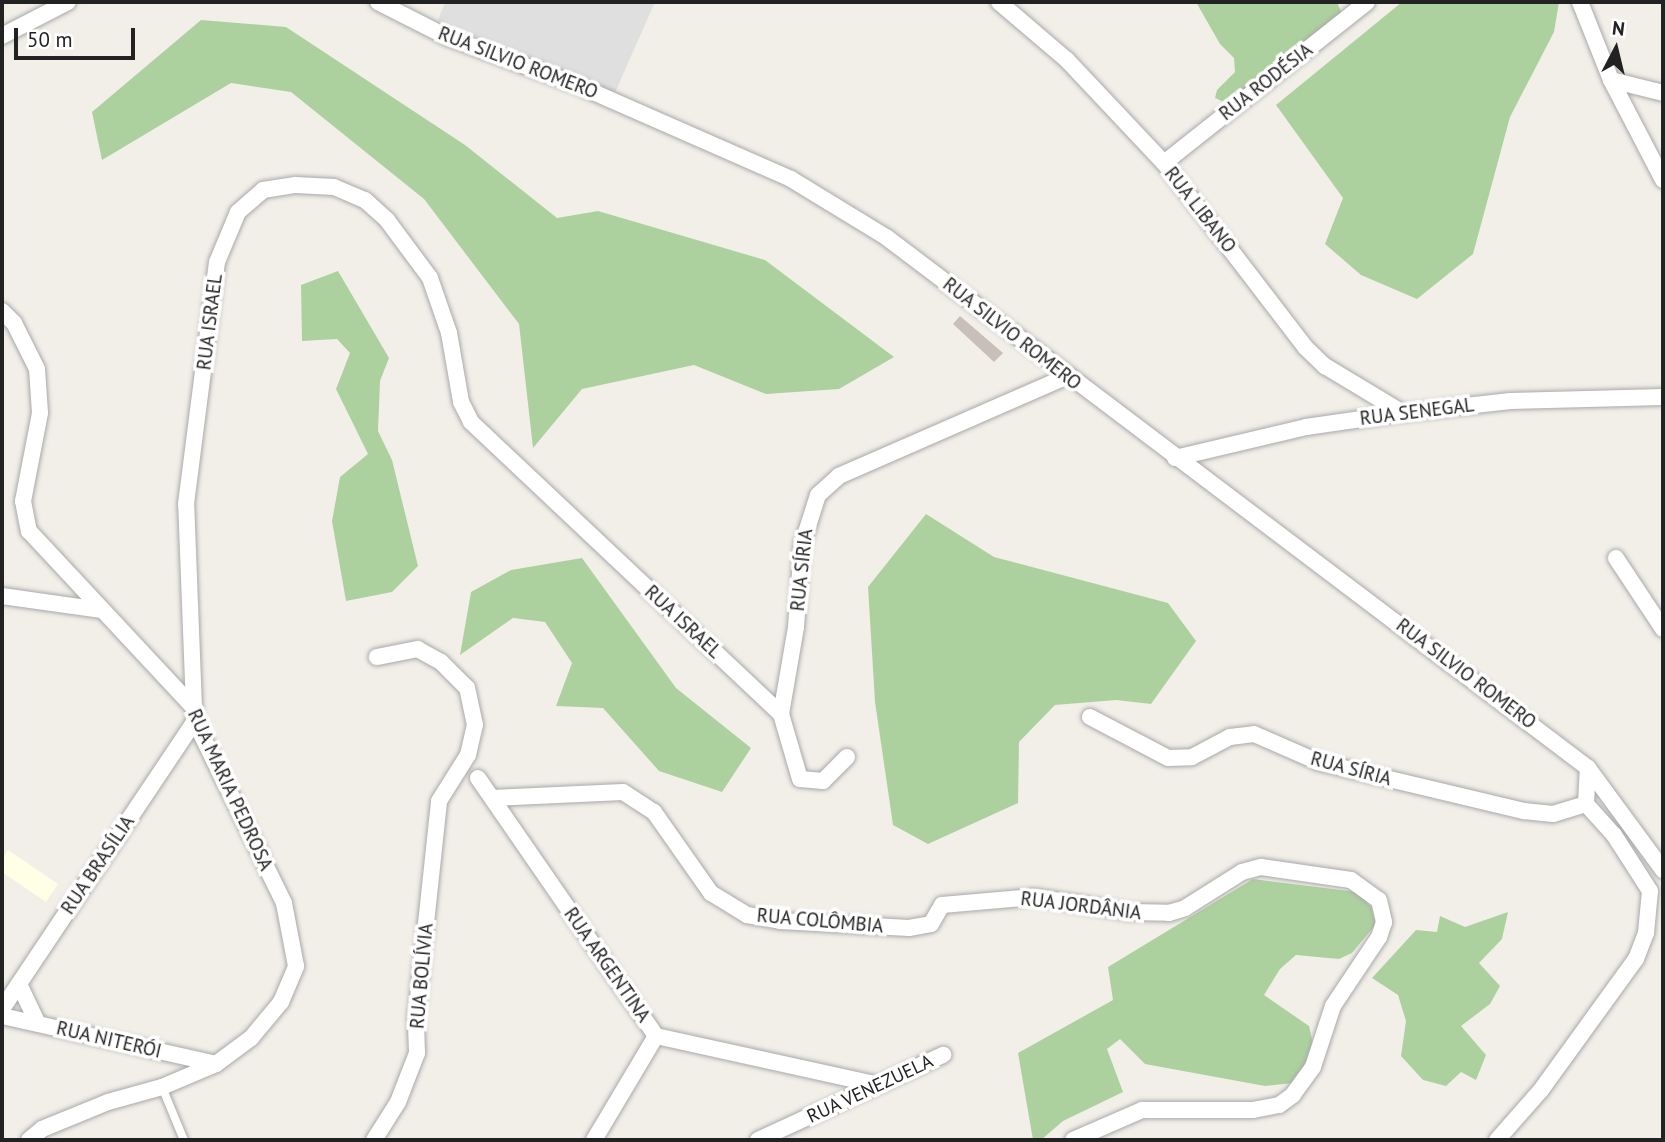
<!DOCTYPE html>
<html>
<head>
<meta charset="utf-8">
<style>
  body { margin:0 }
  #map { position:relative; width:1665px; height:1142px; overflow:hidden; background:#f2efe9; font-family:"PT Sans",sans-serif }
  div>[style] { position:absolute }
  [style*='--x'] { left:calc(var(--x)*1px); top:calc(var(--y)*1px); width:calc(var(--w)*1px); rotate:calc(var(--a)*1deg) }
  .residential>* { inset:0; background:#e0dfdf }
  .education>* { inset:0; background:#ffffe5 }
  .forest>* { inset:0; background:#add19e }
  .building>* { inset:0; background:#c7bfb8 }
  .roads { filter:drop-shadow(0 0 2px #a9a9a9) drop-shadow(0 0 2px #a9a9a9) }
  .service>* { height:8px; margin:-4px; padding:0 4px; transform-origin:4px; border-radius:4px; background:#fff }
  .minor>* { height:16px; margin:-8px; padding:0 8px; transform-origin:8px; border-radius:8px; background:#fff }
  span { translate:-50% -50%; white-space:nowrap; text-align:center; line-height:1.15; -webkit-text-stroke:7px #fff; paint-order:stroke }
  .street-label { font-size:19px; color:#222 }
  .frame { position:absolute; inset:0; border:4px solid #222; pointer-events:none }
  .north { position:absolute; left:1581px; top:14px; width:70px; height:70px; -webkit-text-stroke:5px #fff; paint-order:stroke; rotate:7deg; font-size:19px; font-weight:700; line-height:28px; text-align:center; color:#222 }
  .north::after { content:''; display:block; margin:auto; width:24px; height:32px; background:#222; clip-path:polygon(50% 0,100% 100%,50% 72%,0 100%) }
  .scale { position:absolute; left:14px; top:28px; width:121px; height:32px; box-sizing:border-box; border:4px solid #222; border-top:0; padding-left:9px; font-size:21px; line-height:24px; white-space:nowrap; color:#222; -webkit-text-stroke:5px #fff; paint-order:stroke }
</style>
</head>
<body>
<div id="map">
  <div class="residential">
    <i style="clip-path:polygon(445px 2px,655px 2px,613px 97px,438px 20px)"></i>
  </div>
  <div class="education">
    <i style="clip-path:polygon(8px 850px,58px 884px,46px 902px,2px 872px,2px 859px)"></i>
  </div>
  <div class="forest">
    <i style="clip-path:polygon(1196px 2px,1337px 2px,1342px 14px,1247px 91px,1224px 102px,1215px 98px,1217px 90px,1235px 72px,1234px 58px,1220px 44px)"></i>
    <i style="clip-path:polygon(1402px 2px,1559px 2px,1554px 32px,1510px 117px,1473px 254px,1417px 299px,1361px 275px,1325px 244px,1343px 198px,1276px 105px)"></i>
    <i style="clip-path:polygon(201px 20px,286px 27px,465px 145px,557px 218px,598px 211px,765px 260px,894px 357px,839px 389px,766px 394px,694px 365px,582px 389px,533px 448px,519px 324px,424px 199px,291px 92px,231px 83px,102px 160px,92px 112px)"></i>
    <i style="clip-path:polygon(338px 271px,389px 358px,380px 381px,378px 431px,392px 460px,418px 566px,392px 592px,346px 601px,332px 521px,340px 477px,368px 454px,336px 389px,350px 353px,337px 339px,302px 341px,301px 285px)"></i>
    <i style="clip-path:polygon(926px 514px,994px 557px,1168px 603px,1196px 641px,1151px 704px,1116px 700px,1055px 705px,1019px 742px,1018px 803px,928px 844px,893px 825px,875px 702px,868px 587px)"></i>
    <i style="clip-path:polygon(582px 558px,676px 688px,751px 748px,722px 792px,659px 771px,603px 708px,556px 706px,572px 663px,545px 622px,513px 618px,460px 655px,471px 592px,511px 570px)"></i>
    <i style="clip-path:polygon(1253px 879px,1357px 892px,1371px 907px,1376px 924px,1352px 953px,1339px 959px,1296px 955px,1280px 969px,1264px 995px,1309px 1026px,1315px 1052px,1293px 1083px,1265px 1086px,1145px 1064px,1120px 1039px,1107px 1049px,1123px 1092px,1063px 1121px,1041px 1140px,1033px 1140px,1018px 1053px,1113px 1000px,1108px 967px)"></i>
    <i style="clip-path:polygon(1508px 912px,1502px 939px,1479px 963px,1500px 986px,1490px 1004px,1461px 1026px,1486px 1055px,1476px 1080px,1461px 1072px,1446px 1086px,1423px 1080px,1401px 1056px,1406px 1021px,1398px 995px,1372px 978px,1416px 930px,1437px 932px,1440px 916px,1465px 927px)"></i>
  </div>
  <div class="building">
    <i style="clip-path:polygon(960px 316px,1003px 353px,994px 362px,953px 324px)"></i>
  </div>
  <div class="roads">
    <div class="service">
      <i style="--x:162;--y:1087;--w:57;--a:67.5"></i>
    </div>
    <div class="minor">
      <i style="--x:378;--y:2;--w:77;--a:26.9"></i>
      <i style="--x:447;--y:37;--w:139;--a:20.3"></i>
      <i style="--x:577;--y:85;--w:234;--a:23.7"></i>
      <i style="--x:791;--y:179;--w:111;--a:31.4"></i>
      <i style="--x:886;--y:237;--w:880;--a:37.1"></i>
      <i style="--x:1588;--y:768;--w:127;--a:53.7"></i>
      <i style="--x:999;--y:2;--w:89;--a:40.5"></i>
      <i style="--x:1067;--y:60;--w:141;--a:46.7"></i>
      <i style="--x:1164;--y:163;--w:232;--a:52.5"></i>
      <i style="--x:1305;--y:347;--w:28;--a:44"></i>
      <i style="--x:1325;--y:366;--w:91;--a:31.1"></i>
      <i style="--x:1580;--y:2;--w:84;--a:68.3"></i>
      <i style="--x:1611;--y:80;--w:113;--a:62.5"></i>
      <i style="--x:2;--y:36;--w:74;--a:-27.3"></i>
      <i style="--x:1611;--y:80;--w:54;--a:14"></i>
      <i style="--x:1164;--y:163;--w:259;--a:-38.4"></i>
      <i style="--x:2;--y:311;--w:17;--a:45"></i>
      <i style="--x:14;--y:323;--w:51;--a:63.4"></i>
      <i style="--x:37;--y:369;--w:44;--a:86.1"></i>
      <i style="--x:40;--y:413;--w:90;--a:100.9"></i>
      <i style="--x:23;--y:501;--w:31;--a:79"></i>
      <i style="--x:29;--y:531;--w:242;--a:47"></i>
      <i style="--x:1175;--y:458;--w:135;--a:-13.3"></i>
      <i style="--x:1306;--y:427;--w:98;--a:-8.2"></i>
      <i style="--x:1403;--y:413;--w:108;--a:-6.4"></i>
      <i style="--x:1510;--y:401;--w:153;--a:-1.5"></i>
      <i style="--x:1616;--y:558;--w:85;--a:56.5"></i>
      <i style="--x:2;--y:596;--w:101;--a:8"></i>
      <i style="--x:1090;--y:717;--w:88;--a:27.7"></i>
      <i style="--x:1168;--y:758;--w:24;--a:-2"></i>
      <i style="--x:1192;--y:757;--w:43;--a:-27.8"></i>
      <i style="--x:1230;--y:737;--w:24;--a:-7"></i>
      <i style="--x:1254;--y:734;--w:70;--a:23.6"></i>
      <i style="--x:1318;--y:762;--w:212;--a:13.4"></i>
      <i style="--x:1524;--y:811;--w:29;--a:6"></i>
      <i style="--x:1553;--y:814;--w:34;--a:-17"></i>
      <i style="--x:847;--y:757;--w:34;--a:135"></i>
      <i style="--x:823;--y:781;--w:23;--a:-175"></i>
      <i style="--x:800;--y:779;--w:68;--a:-106.3"></i>
      <i style="--x:781;--y:714;--w:88;--a:-80.2"></i>
      <i style="--x:796;--y:627;--w:82;--a:-85.8"></i>
      <i style="--x:802;--y:545;--w:52;--a:-72.3"></i>
      <i style="--x:818;--y:495;--w:28;--a:-42"></i>
      <i style="--x:839;--y:476;--w:248;--a:-23.6"></i>
      <i style="--x:478;--y:778;--w:313;--a:55.4"></i>
      <i style="--x:656;--y:1036;--w:224;--a:12.4"></i>
      <i style="--x:492;--y:798;--w:131;--a:-2.6"></i>
      <i style="--x:623;--y:792;--w:37;--a:33"></i>
      <i style="--x:654;--y:812;--w:99;--a:54.9"></i>
      <i style="--x:711;--y:893;--w:42;--a:31.4"></i>
      <i style="--x:747;--y:915;--w:34;--a:10"></i>
      <i style="--x:780;--y:921;--w:129;--a:3.1"></i>
      <i style="--x:909;--y:928;--w:22;--a:-10"></i>
      <i style="--x:931;--y:924;--w:22;--a:-60"></i>
      <i style="--x:942;--y:905;--w:92;--a:-5"></i>
      <i style="--x:1034;--y:897;--w:97;--a:8.9"></i>
      <i style="--x:1130;--y:912;--w:39;--a:1"></i>
      <i style="--x:1169;--y:913;--w:17;--a:-17"></i>
      <i style="--x:1185;--y:908;--w:67;--a:-32.3"></i>
      <i style="--x:1242;--y:872;--w:20;--a:-15"></i>
      <i style="--x:1261;--y:867;--w:91;--a:8.2"></i>
      <i style="--x:1351;--y:880;--w:34;--a:36"></i>
      <i style="--x:1379;--y:900;--w:23;--a:77"></i>
      <i style="--x:1384;--y:922;--w:16;--a:108"></i>
      <i style="--x:1379;--y:937;--w:83;--a:123.7"></i>
      <i style="--x:1333;--y:1006;--w:64;--a:108.2"></i>
      <i style="--x:1313;--y:1067;--w:34;--a:126"></i>
      <i style="--x:1293;--y:1095;--w:17;--a:144"></i>
      <i style="--x:1279;--y:1105;--w:26;--a:169"></i>
      <i style="--x:1253;--y:1110;--w:111;--a:180"></i>
      <i style="--x:1142;--y:1110;--w:75;--a:156.5"></i>
      <i style="--x:19;--y:984;--w:44;--a:64.6"></i>
      <i style="--x:2;--y:1009;--w:347;--a:-56.2"></i>
      <i style="--x:2;--y:1016;--w:219;--a:12.6"></i>
      <i style="--x:29;--y:1140;--w:17;--a:-40"></i>
      <i style="--x:42;--y:1129;--w:71;--a:-22.2"></i>
      <i style="--x:108;--y:1102;--w:56;--a:-15.5"></i>
      <i style="--x:162;--y:1087;--w:59;--a:-23.1"></i>
      <i style="--x:216;--y:1064;--w:44;--a:-36.6"></i>
      <i style="--x:251;--y:1038;--w:47;--a:-50.2"></i>
      <i style="--x:281;--y:1002;--w:39;--a:-67"></i>
      <i style="--x:296;--y:966;--w:64;--a:-100.8"></i>
      <i style="--x:284;--y:903;--w:203;--a:-116.1"></i>
      <i style="--x:195;--y:721;--w:13;--a:-94"></i>
      <i style="--x:194;--y:708;--w:204;--a:-92.2"></i>
      <i style="--x:186;--y:504;--w:244;--a:-82.7"></i>
      <i style="--x:217;--y:262;--w:54;--a:-67.2"></i>
      <i style="--x:238;--y:212;--w:33;--a:-41"></i>
      <i style="--x:263;--y:190;--w:33;--a:-9"></i>
      <i style="--x:296;--y:185;--w:38;--a:3"></i>
      <i style="--x:334;--y:187;--w:34;--a:23"></i>
      <i style="--x:365;--y:200;--w:30;--a:42"></i>
      <i style="--x:387;--y:220;--w:72;--a:53.4"></i>
      <i style="--x:430;--y:278;--w:58;--a:70.9"></i>
      <i style="--x:449;--y:333;--w:70;--a:80.1"></i>
      <i style="--x:461;--y:402;--w:22;--a:63"></i>
      <i style="--x:471;--y:422;--w:426;--a:43.3"></i>
      <i style="--x:374;--y:1140;--w:45;--a:-57.7"></i>
      <i style="--x:398;--y:1102;--w:53;--a:-68.8"></i>
      <i style="--x:417;--y:1053;--w:36;--a:-92"></i>
      <i style="--x:416;--y:1017;--w:217;--a:-83.9"></i>
      <i style="--x:439;--y:801;--w:54;--a:-57.8"></i>
      <i style="--x:468;--y:755;--w:31;--a:-77"></i>
      <i style="--x:475;--y:725;--w:38;--a:-102"></i>
      <i style="--x:467;--y:688;--w:37;--a:-135"></i>
      <i style="--x:441;--y:662;--w:26;--a:-151"></i>
      <i style="--x:418;--y:649;--w:42;--a:169"></i>
      <i style="--x:594;--y:1140;--w:121;--a:-59.2"></i>
      <i style="--x:758;--y:1140;--w:204;--a:-24.7"></i>
      <i style="--x:1497;--y:1140;--w:67;--a:-48.7"></i>
      <i style="--x:1541;--y:1090;--w:162;--a:-54.1"></i>
      <i style="--x:1636;--y:959;--w:28;--a:-69"></i>
      <i style="--x:1646;--y:933;--w:42;--a:-84.6"></i>
      <i style="--x:1650;--y:891;--w:67;--a:-122.7"></i>
      <i style="--x:1614;--y:835;--w:42;--a:-132.1"></i>
      <i style="--x:1586;--y:804;--w:36;--a:-87"></i>
    </div>
  </div>
  <div class="street-label">
    <span style="left:518px;top:63px;rotate:21deg">RUA SILVIO ROMERO</span>
    <span style="left:1266px;top:82px;rotate:-38deg">RUA RODÉSIA</span>
    <span style="left:1200px;top:210px;rotate:52deg">RUA LIBANO</span>
    <span style="left:210px;top:322px;rotate:-83deg">RUA ISRAEL</span>
    <span style="left:1012px;top:334px;rotate:38deg">RUA SILVIO ROMERO</span>
    <span style="left:1417px;top:412px;rotate:-7deg">RUA SENEGAL</span>
    <span style="left:802px;top:570px;rotate:-84deg">RUA SÍRIA</span>
    <span style="left:683px;top:622px;rotate:43deg">RUA ISRAEL</span>
    <span style="left:1466px;top:674px;rotate:37deg">RUA SILVIO ROMERO</span>
    <span style="left:1351px;top:769px;rotate:15deg">RUA SÍRIA</span>
    <span style="left:230px;top:790px;rotate:65deg">RUA MARIA PEDROSA</span>
    <span style="left:98px;top:865px;rotate:-56deg">RUA BRASÍLIA</span>
    <span style="left:1081px;top:906px;rotate:7deg">RUA JORDÂNIA</span>
    <span style="left:820px;top:921px;rotate:5deg">RUA COLÔMBIA</span>
    <span style="left:607px;top:965px;rotate:55deg">RUA ARGENTINA</span>
    <span style="left:422px;top:976px;rotate:-85deg">RUA BOLÍVIA</span>
    <span style="left:109px;top:1040px;rotate:13deg">RUA NITERÓI</span>
    <span style="left:870px;top:1089px;rotate:-25deg">RUA VENEZUELA</span>
  </div>
  <div class="frame"></div>
  <div class="north">N</div>
  <div class="scale">50 m</div>
</div>
</body>
</html>
